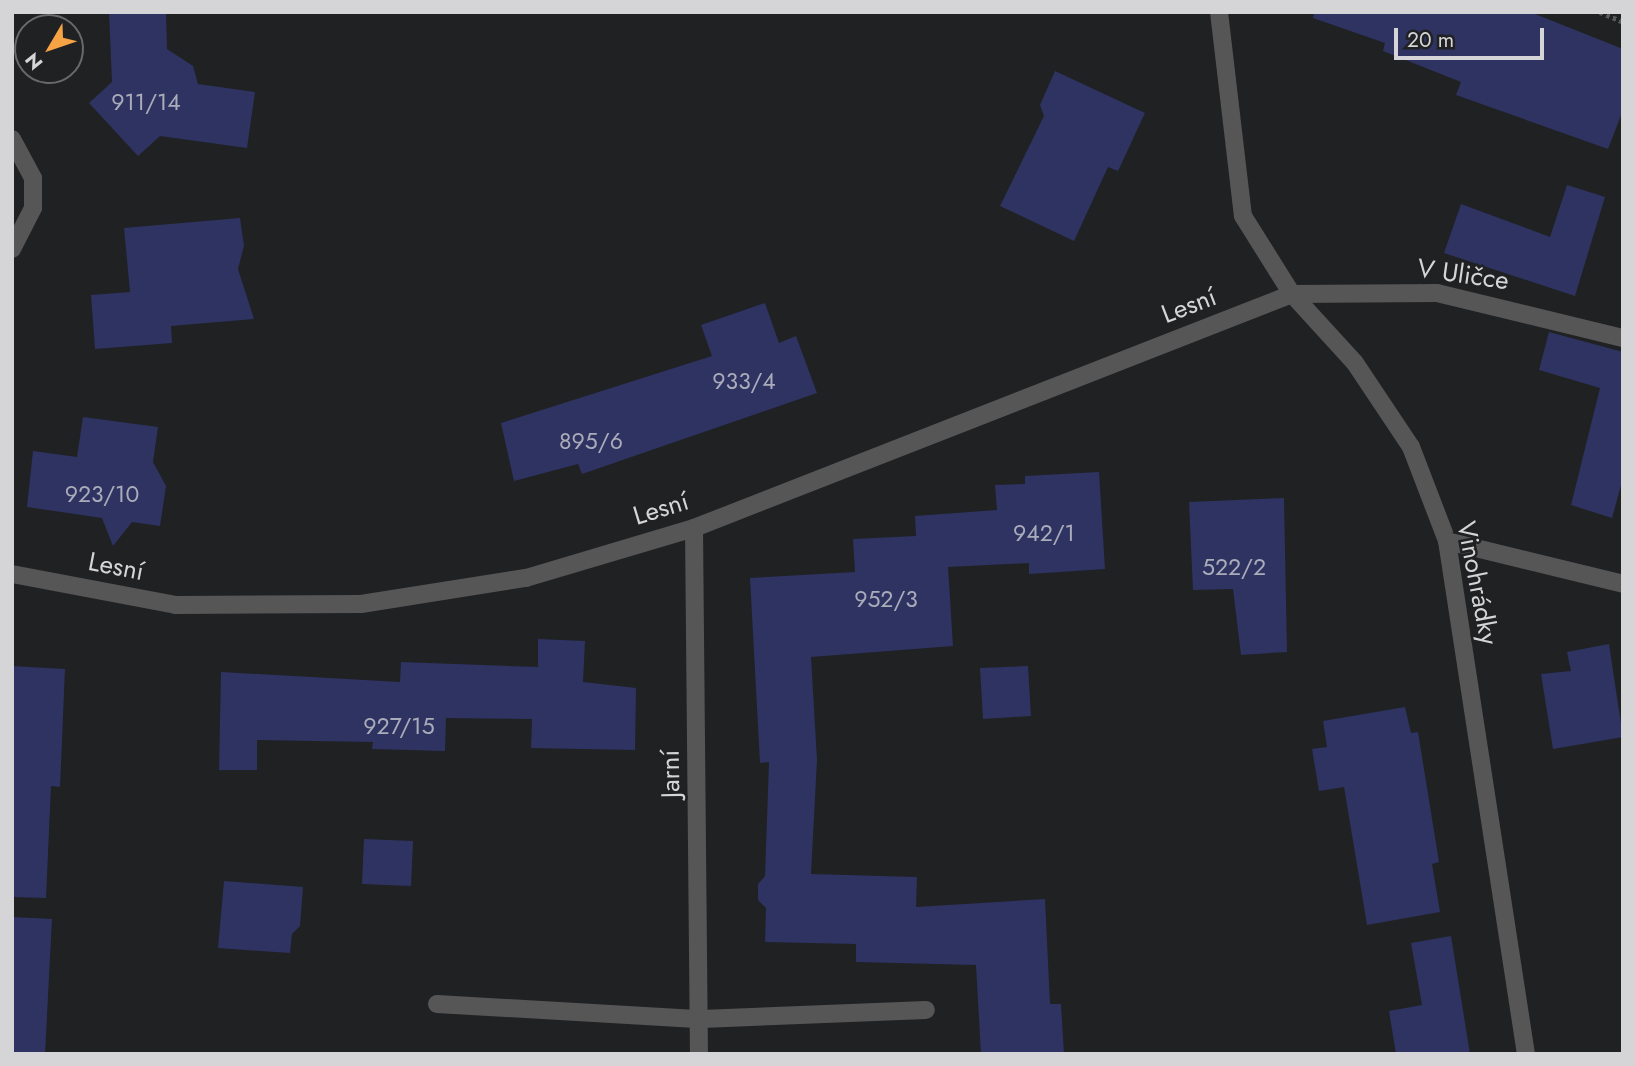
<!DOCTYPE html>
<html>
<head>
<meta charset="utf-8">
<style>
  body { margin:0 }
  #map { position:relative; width:1635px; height:1066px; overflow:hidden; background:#202123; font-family:Jost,sans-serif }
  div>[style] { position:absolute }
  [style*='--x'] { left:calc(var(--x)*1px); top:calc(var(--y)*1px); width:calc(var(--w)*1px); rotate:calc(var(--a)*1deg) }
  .building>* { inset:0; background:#2e3362 }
  .path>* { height:4.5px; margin-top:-2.25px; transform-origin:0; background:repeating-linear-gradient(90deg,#57585a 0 3.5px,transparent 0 7px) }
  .street>* { height:18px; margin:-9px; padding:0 9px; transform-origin:9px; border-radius:9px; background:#565657 }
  span { translate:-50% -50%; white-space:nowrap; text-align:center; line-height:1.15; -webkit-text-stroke:5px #202123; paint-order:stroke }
  .number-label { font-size:23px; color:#abacba }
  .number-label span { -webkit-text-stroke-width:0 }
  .street-label { font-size:26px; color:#d5d5d7 }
  .frame { position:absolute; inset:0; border:14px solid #d5d5d7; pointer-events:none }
  .north { position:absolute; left:14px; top:14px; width:70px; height:70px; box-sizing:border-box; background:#202123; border:2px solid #68696b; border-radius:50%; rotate:231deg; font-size:19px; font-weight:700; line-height:28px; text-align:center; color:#d5d5d7 }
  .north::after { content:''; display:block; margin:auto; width:24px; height:32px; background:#f5a345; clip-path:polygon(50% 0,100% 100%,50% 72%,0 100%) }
  .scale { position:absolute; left:1394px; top:28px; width:150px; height:32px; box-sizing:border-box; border:4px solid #d5d5d7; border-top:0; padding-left:9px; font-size:21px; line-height:24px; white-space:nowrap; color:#d5d5d7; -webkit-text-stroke:5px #202123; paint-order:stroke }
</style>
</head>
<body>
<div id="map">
  <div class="building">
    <i style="clip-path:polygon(109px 12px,166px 12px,167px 49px,193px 66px,198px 84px,255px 92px,247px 148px,160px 136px,138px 156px,89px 103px,112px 82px)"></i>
    <i style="clip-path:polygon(1314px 12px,1530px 12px,1623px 49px,1623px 110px,1608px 149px,1456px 95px,1461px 82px,1383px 51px,1385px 43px,1313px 18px)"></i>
    <i style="clip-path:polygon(1055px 71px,1145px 113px,1118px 171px,1108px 167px,1074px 241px,1000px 206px,1044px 116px,1040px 105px)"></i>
    <i style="clip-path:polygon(1567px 185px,1605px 197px,1575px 296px,1444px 253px,1461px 204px,1550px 237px)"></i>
    <i style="clip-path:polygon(240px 218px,244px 246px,238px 269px,254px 319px,171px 326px,172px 343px,95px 349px,91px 295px,130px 292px,124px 228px)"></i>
    <i style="clip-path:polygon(765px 303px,779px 343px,796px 336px,817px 393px,582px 474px,578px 464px,514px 481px,501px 423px,712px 356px,701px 325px)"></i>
    <i style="clip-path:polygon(1549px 332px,1623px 352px,1623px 478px,1612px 518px,1571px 505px,1600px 388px,1539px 370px)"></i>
    <i style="clip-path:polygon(83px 417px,158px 427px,153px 462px,166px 486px,160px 526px,132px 522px,113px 546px,102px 518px,27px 507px,33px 451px,77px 457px)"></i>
    <i style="clip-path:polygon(1099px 472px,1105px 569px,1029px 574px,1029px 563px,948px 567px,953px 646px,811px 657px,817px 760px,811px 874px,917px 877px,916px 907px,1045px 899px,1050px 1004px,1061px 1004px,1064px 1054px,981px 1054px,976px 965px,856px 962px,856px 944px,765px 942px,766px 908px,758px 900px,758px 884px,765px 876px,769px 762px,760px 763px,750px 578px,855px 572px,853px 539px,916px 536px,915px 516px,997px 510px,995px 485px,1025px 484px,1025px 476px)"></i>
    <i style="clip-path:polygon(1284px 498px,1287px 652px,1241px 655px,1233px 589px,1193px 590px,1189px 502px)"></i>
    <i style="clip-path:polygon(538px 639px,585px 641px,583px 682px,636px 688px,635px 750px,531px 748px,532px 719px,446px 718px,445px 751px,372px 749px,373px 742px,257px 740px,257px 770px,219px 770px,221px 672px,400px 682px,401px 662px,538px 667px)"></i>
    <i style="clip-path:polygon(1609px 644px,1623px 737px,1553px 749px,1541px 674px,1571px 671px,1567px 652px)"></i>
    <i style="clip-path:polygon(12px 666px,65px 669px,60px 787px,51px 786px,46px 898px,12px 897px)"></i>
    <i style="clip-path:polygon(1028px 666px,1031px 716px,983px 719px,980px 668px)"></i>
    <i style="clip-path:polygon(1405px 707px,1411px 733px,1418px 732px,1439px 862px,1432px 864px,1440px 912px,1367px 925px,1344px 787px,1319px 791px,1312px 749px,1327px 747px,1323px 721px)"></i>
    <i style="clip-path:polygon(364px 839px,413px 841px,411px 886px,362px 884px)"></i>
    <i style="clip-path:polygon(224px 881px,303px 887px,300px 926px,292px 934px,290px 953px,218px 948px)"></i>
    <i style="clip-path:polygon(12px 917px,52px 919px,45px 1054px,12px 1053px)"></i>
    <i style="clip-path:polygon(1451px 936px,1470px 1054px,1396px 1054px,1389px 1011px,1422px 1005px,1411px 943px)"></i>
  </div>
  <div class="path">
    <i style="--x:1600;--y:12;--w:25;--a:23"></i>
  </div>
  <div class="street">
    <i style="--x:1219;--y:12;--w:205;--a:83.3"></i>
    <i style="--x:1243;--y:216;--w:92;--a:57.9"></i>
    <i style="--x:1292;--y:294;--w:93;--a:47.6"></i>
    <i style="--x:1355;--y:363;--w:101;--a:56.3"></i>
    <i style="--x:1411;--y:447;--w:101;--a:69"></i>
    <i style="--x:1447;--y:541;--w:519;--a:81.25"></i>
    <i style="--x:12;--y:139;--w:44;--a:61.7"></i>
    <i style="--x:33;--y:178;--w:30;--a:90"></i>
    <i style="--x:33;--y:208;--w:46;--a:117.1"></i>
    <i style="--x:694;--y:528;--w:526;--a:89.46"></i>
    <i style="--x:1447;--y:541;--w:181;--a:13.7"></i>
    <i style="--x:12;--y:574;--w:167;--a:10.7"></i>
    <i style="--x:176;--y:605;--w:185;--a:-0.3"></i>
    <i style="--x:361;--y:604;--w:167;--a:-9"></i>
    <i style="--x:526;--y:578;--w:175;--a:-16.6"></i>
    <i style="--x:694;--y:528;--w:642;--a:-21.37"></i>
    <i style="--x:1292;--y:294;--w:145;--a:-0.4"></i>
    <i style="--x:1437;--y:293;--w:191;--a:13.6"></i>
    <i style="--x:437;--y:1004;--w:264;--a:3.3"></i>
    <i style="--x:701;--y:1019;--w:225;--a:-2.3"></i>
  </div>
  <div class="number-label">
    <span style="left:146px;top:102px">911/14</span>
    <span style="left:744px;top:381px">933/4</span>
    <span style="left:591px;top:441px">895/6</span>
    <span style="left:102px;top:494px">923/10</span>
    <span style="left:1044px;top:533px">942/1</span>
    <span style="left:1234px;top:567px">522/2</span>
    <span style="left:886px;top:599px">952/3</span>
    <span style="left:399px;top:726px">927/15</span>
  </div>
  <div class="street-label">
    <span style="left:1463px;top:275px;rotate:8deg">V Uličce</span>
    <span style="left:1189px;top:306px;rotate:-21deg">Lesní</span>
    <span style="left:661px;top:509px;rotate:-17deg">Lesní</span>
    <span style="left:116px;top:567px;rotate:11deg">Lesní</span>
    <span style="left:1477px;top:583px;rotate:79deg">Vinohrádky</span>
    <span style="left:671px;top:774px;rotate:-91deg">Jarní</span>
  </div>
  <div class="frame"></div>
  <div class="north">N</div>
  <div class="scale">20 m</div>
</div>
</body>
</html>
